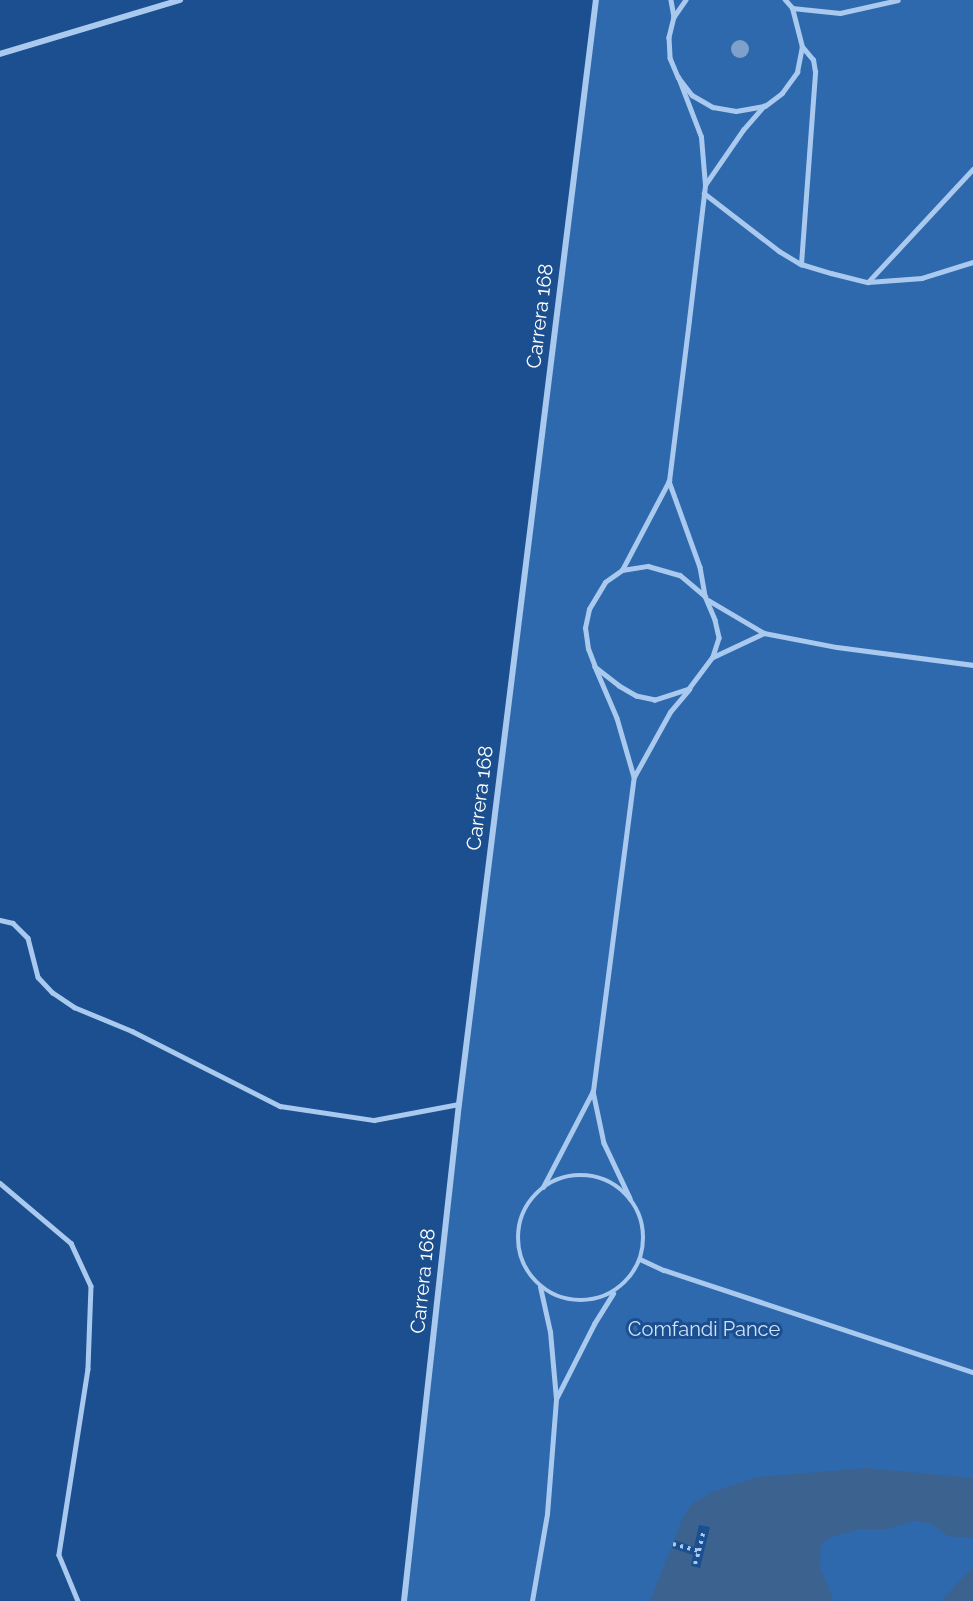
<!DOCTYPE html>
<html>
<head>
<meta charset="utf-8">
<style>
  body { margin:0 }
  #map { position:relative; width:973px; height:1601px; overflow:hidden; background:#1b4f8f; font-family:Raleway,sans-serif }
  div>[style] { position:absolute }
  [style*='--x'] { left:calc(var(--x)*1px); top:calc(var(--y)*1px); width:calc(var(--w)*1px); rotate:calc(var(--a)*1deg) }
  .green>* { inset:0; background:#2e69ad }
  .water>* { inset:0; background:#3c6290 }
  .pier>* { inset:0; background:#1b4f8f }
  .path>* { height:4px; margin-top:-2px; transform-origin:0; background:repeating-linear-gradient(90deg,#a9c9ee 0 3px,transparent 0 7.5px) }
  .lane>* { height:4.5px; margin:-2.25px; padding:0 2.25px; transform-origin:2.25px; border-radius:2.25px; background:#a9c9ee }
  .lane>.ring { margin:-2.25px; padding:0; box-sizing:content-box; background:none; border:4.5px solid #a9c9ee; border-radius:50% }
  .street>* { height:6px; margin:-3px; padding:0 3px; transform-origin:3px; border-radius:3px; background:#a9c9ee }
  .trees>* { width:18px; height:18px; margin:-9px; border-radius:50%; background:#7ea0ca }
  span { translate:-50% -50%; white-space:nowrap; text-align:center; line-height:1.15; -webkit-text-stroke:6px #1b4f8f; paint-order:stroke }
  .street-label { font-size:20px; color:#fff }
  .park-label { font-size:20px; color:#cfe3fa }
</style>
</head>
<body>
<div id="map">
  <div class="green">
    <i style="clip-path:polygon(596px 0,973px 0,973px 1601px,404px 1601px,459px 1104px)"></i>
  </div>
  <div class="water">
    <i style="clip-path:polygon(866px 1468px,973px 1478px,973px 1538px,948px 1536px,932px 1524px,914px 1521px,889px 1529px,861px 1529px,834px 1536px,821px 1544px,820px 1568px,834px 1601px,650px 1601px,683px 1517px,692px 1504px,712px 1492px,758px 1477px)"></i>
    <i style="clip-path:polygon(973px 1568px,973px 1601px,941px 1601px,960px 1580px)"></i>
  </div>
  <div class="pier">
    <i style="clip-path:polygon(699px 1525px,710px 1527px,700px 1568px,691px 1566px,693px 1555px,672px 1548px,675px 1540px,694px 1547px)"></i>
  </div>
  <div class="path">
    <i style="--x:673;--y:1544;--w:27;--a:15"></i>
    <i style="--x:699;--y:1551;--w:22;--a:-77"></i>
    <i style="--x:695;--y:1564;--w:14;--a:-73"></i>
  </div>
  <div class="lane">
    <i style="--x:671;--y:0;--w:17;--a:80"></i>
    <i style="--x:686;--y:0;--w:21;--a:125"></i>
    <i style="--x:674;--y:17;--w:21;--a:104"></i>
    <i style="--x:669;--y:37;--w:21;--a:87"></i>
    <i style="--x:670;--y:58;--w:21;--a:67"></i>
    <i style="--x:678;--y:77;--w:23;--a:52"></i>
    <i style="--x:692;--y:95;--w:24;--a:30"></i>
    <i style="--x:713;--y:107;--w:23;--a:10"></i>
    <i style="--x:736;--y:111;--w:29;--a:-10"></i>
    <i style="--x:765;--y:106;--w:21;--a:-37"></i>
    <i style="--x:782;--y:93;--w:26;--a:-54"></i>
    <i style="--x:797;--y:72;--w:25;--a:-79"></i>
    <i style="--x:802;--y:47;--w:40;--a:-104.4"></i>
    <i style="--x:792;--y:8;--w:11;--a:-131"></i>
    <i style="--x:792;--y:8;--w:48;--a:5.9"></i>
    <i style="--x:840;--y:13;--w:59;--a:-12.6"></i>
    <i style="--x:705;--y:185;--w:67;--a:-55.4"></i>
    <i style="--x:743;--y:130;--w:32;--a:-49"></i>
    <i style="--x:704;--y:193;--w:95;--a:37.7"></i>
    <i style="--x:779;--y:251;--w:26;--a:31"></i>
    <i style="--x:801;--y:264;--w:31;--a:17"></i>
    <i style="--x:831;--y:273;--w:38;--a:14"></i>
    <i style="--x:868;--y:282;--w:54;--a:-4.2"></i>
    <i style="--x:922;--y:278;--w:53;--a:-17.4"></i>
    <i style="--x:801;--y:264;--w:193;--a:-85.8"></i>
    <i style="--x:815;--y:72;--w:12;--a:-99"></i>
    <i style="--x:813;--y:60;--w:17;--a:-130"></i>
    <i style="--x:868;--y:282;--w:154;--a:-47.1"></i>
    <i style="--x:669;--y:481;--w:91;--a:70.2"></i>
    <i style="--x:700;--y:567;--w:28;--a:80"></i>
    <i style="--x:648;--y:566;--w:33;--a:16"></i>
    <i style="--x:680;--y:575;--w:33;--a:40"></i>
    <i style="--x:705;--y:596;--w:26;--a:67"></i>
    <i style="--x:715;--y:620;--w:18;--a:77"></i>
    <i style="--x:719;--y:638;--w:20;--a:108"></i>
    <i style="--x:713;--y:657;--w:40;--a:127"></i>
    <i style="--x:689;--y:689;--w:36;--a:162"></i>
    <i style="--x:655;--y:700;--w:19;--a:-168"></i>
    <i style="--x:636;--y:696;--w:20;--a:-150"></i>
    <i style="--x:619;--y:686;--w:31;--a:-142"></i>
    <i style="--x:595;--y:667;--w:19;--a:-111"></i>
    <i style="--x:588;--y:649;--w:21;--a:-98"></i>
    <i style="--x:585;--y:628;--w:19;--a:-78"></i>
    <i style="--x:589;--y:609;--w:31;--a:-59"></i>
    <i style="--x:605;--y:582;--w:21;--a:-35"></i>
    <i style="--x:622;--y:570;--w:26;--a:-9"></i>
    <i style="--x:622;--y:570;--w:101;--a:-62.2"></i>
    <i style="--x:669;--y:481;--w:162;--a:-82.9"></i>
    <i style="--x:689;--y:320;--w:136;--a:-83.2"></i>
    <i style="--x:705;--y:185;--w:48;--a:-94.8"></i>
    <i style="--x:701;--y:137;--w:64;--a:-111"></i>
    <i style="--x:708;--y:600;--w:65;--a:30.5"></i>
    <i style="--x:764;--y:633;--w:74;--a:10.9"></i>
    <i style="--x:837;--y:647;--w:137;--a:7.5"></i>
    <i style="--x:713;--y:657;--w:56;--a:-25.2"></i>
    <i style="--x:596;--y:669;--w:53;--a:66.8"></i>
    <i style="--x:617;--y:718;--w:61;--a:73.9"></i>
    <i style="--x:0;--y:920;--w:13;--a:13"></i>
    <i style="--x:13;--y:923;--w:21;--a:45"></i>
    <i style="--x:28;--y:938;--w:40;--a:75.6"></i>
    <i style="--x:38;--y:977;--w:21;--a:47"></i>
    <i style="--x:52;--y:992;--w:27;--a:34"></i>
    <i style="--x:74;--y:1007;--w:63;--a:22.5"></i>
    <i style="--x:132;--y:1031;--w:166;--a:26.9"></i>
    <i style="--x:280;--y:1106;--w:95;--a:8.5"></i>
    <i style="--x:374;--y:1120;--w:86;--a:-10.7"></i>
    <i style="--x:593;--y:1091;--w:53;--a:78.1"></i>
    <i style="--x:604;--y:1143;--w:61;--a:64.7"></i>
    <i class="ring" style="left:518px;top:1175px;width:121.5px;height:121.5px"></i>
    <i style="--x:0;--y:1183;--w:93;--a:40.2"></i>
    <i style="--x:71;--y:1243;--w:47;--a:65.1"></i>
    <i style="--x:91;--y:1286;--w:83;--a:92.1"></i>
    <i style="--x:88;--y:1369;--w:188;--a:98.9"></i>
    <i style="--x:59;--y:1555;--w:50;--a:67.6"></i>
    <i style="--x:543;--y:1187;--w:108;--a:-62.5"></i>
    <i style="--x:593;--y:1091;--w:317;--a:-82.6"></i>
    <i style="--x:634;--y:777;--w:74;--a:-61"></i>
    <i style="--x:670;--y:712;--w:30;--a:-50"></i>
    <i style="--x:640;--y:1259;--w:26;--a:25"></i>
    <i style="--x:664;--y:1270;--w:325;--a:18.3"></i>
    <i style="--x:556;--y:1399;--w:84;--a:-63.1"></i>
    <i style="--x:594;--y:1324;--w:36;--a:-58"></i>
    <i style="--x:532;--y:1601;--w:88;--a:-80.2"></i>
    <i style="--x:547;--y:1514;--w:115;--a:-85.5"></i>
    <i style="--x:556;--y:1399;--w:67;--a:-95.1"></i>
    <i style="--x:550;--y:1332;--w:46;--a:-102.5"></i>
  </div>
  <div class="street">
    <i style="--x:0;--y:54;--w:188;--a:-16.7"></i>
    <i style="--x:404;--y:1601;--w:500;--a:-83.69"></i>
    <i style="--x:459;--y:1104;--w:1112;--a:-82.93"></i>
  </div>
  <div class="trees">
    <i style="left:740px;top:49px"></i>
  </div>
  <div class="street-label">
    <span style="left:540px;top:316px;rotate:-83deg">Carrera 168</span>
    <span style="left:480px;top:798px;rotate:-83deg">Carrera 168</span>
    <span style="left:423px;top:1281px;rotate:-84deg">Carrera 168</span>
  </div>
  <div class="park-label">
    <span style="left:704px;top:1329px">Comfandi Pance</span>
  </div>
</div>
</body>
</html>
